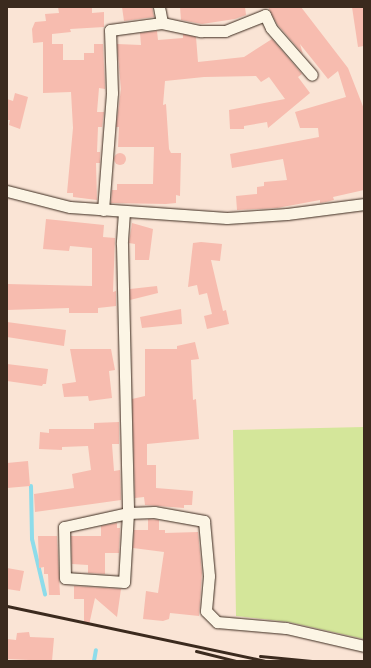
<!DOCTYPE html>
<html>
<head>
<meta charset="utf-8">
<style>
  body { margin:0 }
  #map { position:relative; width:371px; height:668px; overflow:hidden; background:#fae4d5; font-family:Sriracha,sans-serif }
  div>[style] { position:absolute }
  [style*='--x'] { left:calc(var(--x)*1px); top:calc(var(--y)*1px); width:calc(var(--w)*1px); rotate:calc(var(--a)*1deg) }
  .green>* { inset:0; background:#d4e69a }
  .stream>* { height:4px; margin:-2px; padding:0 2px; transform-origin:2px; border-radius:2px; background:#8ddcea }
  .building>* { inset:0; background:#f7bcaf }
  .round { border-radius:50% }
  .roads { filter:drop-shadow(0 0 1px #3b2a1e) drop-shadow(0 0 1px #3b2a1e) }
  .minor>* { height:11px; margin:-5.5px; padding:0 5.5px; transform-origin:5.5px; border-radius:5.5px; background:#fcf5e5 }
  .rail>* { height:3px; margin:-1.5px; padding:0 1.5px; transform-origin:1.5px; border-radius:1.5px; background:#3b2a1e }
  span { translate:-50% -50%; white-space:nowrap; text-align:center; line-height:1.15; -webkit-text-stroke:3.5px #fcf5e5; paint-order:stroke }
  .frame { position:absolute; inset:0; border:8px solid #3b2a1e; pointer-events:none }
</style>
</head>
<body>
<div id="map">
  <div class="green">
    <i style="clip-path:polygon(364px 427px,364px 639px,289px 622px,236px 616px,233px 430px)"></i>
  </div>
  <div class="stream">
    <i style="--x:31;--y:486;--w:53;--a:88.9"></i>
    <i style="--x:32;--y:539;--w:57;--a:76.7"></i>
    <i style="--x:94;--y:661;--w:11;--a:-80"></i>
  </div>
  <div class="building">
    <i style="clip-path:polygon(58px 7px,92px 7px,92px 13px,104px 12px,104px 27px,70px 29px,71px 32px,52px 34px,52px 44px,63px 44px,63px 60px,84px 60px,84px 53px,94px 53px,94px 44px,103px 44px,105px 89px,99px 88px,97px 112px,104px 112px,102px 127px,98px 127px,97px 152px,100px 152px,100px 163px,96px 163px,97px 200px,73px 197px,73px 193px,67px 193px,73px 128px,71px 92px,43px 93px,43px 42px,33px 43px,32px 29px,35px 22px,46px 21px,45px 14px,59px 13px)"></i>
    <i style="clip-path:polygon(122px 7px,152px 7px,154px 17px,124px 21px)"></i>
    <i style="clip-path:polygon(180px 7px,245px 7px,246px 15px,235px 19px,202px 24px,181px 20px)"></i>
    <i style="clip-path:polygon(268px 7px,301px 7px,348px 68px,364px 109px,364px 190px,333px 197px,334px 200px,326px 202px,320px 203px,320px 200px,277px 208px,237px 210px,236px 196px,257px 194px,257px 187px,264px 186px,264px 182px,287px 180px,283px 159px,232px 168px,230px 154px,319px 137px,318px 128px,300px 128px,295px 112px,346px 97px,338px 71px,328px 79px,300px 44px,303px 54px,277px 24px)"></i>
    <i style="clip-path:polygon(352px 7px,364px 7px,364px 46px,358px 47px)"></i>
    <i style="clip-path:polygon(157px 31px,158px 40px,183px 38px,183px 34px,196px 37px,198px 62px,244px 57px,272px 39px,302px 74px,298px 77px,310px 93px,268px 128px,267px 122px,244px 126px,244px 129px,230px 129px,229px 110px,285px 99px,269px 77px,261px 82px,256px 76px,204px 77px,165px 81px,163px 105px,166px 104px,169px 149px,171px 153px,181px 153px,180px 196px,176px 195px,176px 203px,166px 204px,111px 203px,112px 190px,117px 190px,117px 184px,153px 184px,154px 147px,118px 147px,119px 127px,116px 127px,121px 89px,117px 44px,141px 45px,140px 33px)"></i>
    <i style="clip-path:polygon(15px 93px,28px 97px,20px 129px,9px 125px,10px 120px,7px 120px,7px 99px,13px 101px)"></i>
    <i class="round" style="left:114px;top:153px;width:12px;height:12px"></i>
    <i style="clip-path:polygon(46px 219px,104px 225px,103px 237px,115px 238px,113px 292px,116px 291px,116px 306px,98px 308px,98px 313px,69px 313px,69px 308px,7px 310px,7px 284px,92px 286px,92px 248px,70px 246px,69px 251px,43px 249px)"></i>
    <i style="clip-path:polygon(132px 223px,153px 229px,149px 260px,135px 260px,135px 244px,129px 243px)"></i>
    <i style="clip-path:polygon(201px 242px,222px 244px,220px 261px,211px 260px,223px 311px,226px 310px,229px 324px,207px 329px,204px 316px,212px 314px,207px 293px,199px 295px,197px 285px,188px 287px,193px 243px)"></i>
    <i style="clip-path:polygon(157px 286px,158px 293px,130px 300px,130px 289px)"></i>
    <i style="clip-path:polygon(181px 309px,182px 324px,142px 328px,140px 317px)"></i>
    <i style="clip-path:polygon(7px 322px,66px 330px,64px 346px,7px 337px)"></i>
    <i style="clip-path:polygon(195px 342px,199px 359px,191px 360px,193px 400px,196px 399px,199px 439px,147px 444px,147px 465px,156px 465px,156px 488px,193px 491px,192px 505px,184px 505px,184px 508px,145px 505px,144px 497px,135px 498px,132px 399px,145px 396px,145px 349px,177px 349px,177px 346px)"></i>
    <i style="clip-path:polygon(70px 349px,111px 349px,115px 370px,109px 371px,112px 398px,89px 401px,88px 396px,64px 397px,62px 384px,76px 382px)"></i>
    <i style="clip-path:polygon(7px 364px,48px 369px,46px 384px,43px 384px,42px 386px,7px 381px)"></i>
    <i style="clip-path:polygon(119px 422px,119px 444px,112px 444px,114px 471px,120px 470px,121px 500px,35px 512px,34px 494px,74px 488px,72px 474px,91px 470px,88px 446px,62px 447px,62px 450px,39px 449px,40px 432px,49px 433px,49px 429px,94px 429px,94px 423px)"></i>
    <i style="clip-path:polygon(28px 461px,30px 486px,7px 488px,7px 463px)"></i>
    <i style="clip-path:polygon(148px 519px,159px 520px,159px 530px,165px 530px,165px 533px,198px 532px,202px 573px,199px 616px,170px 613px,169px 619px,163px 621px,143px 619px,146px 591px,158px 593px,164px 552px,133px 548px,134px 530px,148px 530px)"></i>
    <i style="clip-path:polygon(117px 523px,117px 528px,120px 528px,119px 553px,105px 553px,105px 574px,88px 573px,88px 565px,72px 564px,71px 536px,101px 536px,101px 526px)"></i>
    <i style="clip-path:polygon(38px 536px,57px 536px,60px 595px,49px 595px,48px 574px,44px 574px,44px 567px,39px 568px)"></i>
    <i style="clip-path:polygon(7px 568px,24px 571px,20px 591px,7px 589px)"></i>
    <i style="clip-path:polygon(74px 586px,121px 589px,117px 617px,95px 598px,89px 625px,84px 624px,84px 599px,74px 599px)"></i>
    <i style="clip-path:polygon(29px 632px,30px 637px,54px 638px,52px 661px,7px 659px,7px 639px,16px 640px,17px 633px)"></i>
  </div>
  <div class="roads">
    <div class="minor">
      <i style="--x:159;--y:7;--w:16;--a:79"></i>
      <i style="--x:7;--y:191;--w:65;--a:14.3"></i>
      <i style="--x:70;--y:207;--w:157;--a:4"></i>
      <i style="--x:227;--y:218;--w:60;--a:-3.8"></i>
      <i style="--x:287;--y:214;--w:78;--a:-7.4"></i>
      <i style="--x:103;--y:210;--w:117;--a:-85.6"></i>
      <i style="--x:112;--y:93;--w:63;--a:-91.8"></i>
      <i style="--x:110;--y:30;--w:52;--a:-7.7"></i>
      <i style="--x:162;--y:23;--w:40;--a:12"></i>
      <i style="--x:201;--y:31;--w:24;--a:0"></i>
      <i style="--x:225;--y:31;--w:43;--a:-21.8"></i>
      <i style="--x:265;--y:15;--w:14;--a:65"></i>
      <i style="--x:271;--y:28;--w:62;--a:48.9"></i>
      <i style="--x:124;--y:212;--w:32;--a:94"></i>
      <i style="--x:122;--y:244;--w:269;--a:88.7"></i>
      <i style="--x:128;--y:513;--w:69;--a:93.3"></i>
      <i style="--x:124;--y:582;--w:59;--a:-176.1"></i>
      <i style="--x:65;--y:578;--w:51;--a:-91.1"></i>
      <i style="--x:64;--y:527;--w:66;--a:-12.3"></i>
      <i style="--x:128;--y:513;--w:26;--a:-2"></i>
      <i style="--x:154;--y:512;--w:51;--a:10.2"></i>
      <i style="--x:204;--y:521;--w:55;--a:84.8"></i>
      <i style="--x:209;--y:576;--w:35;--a:95"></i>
      <i style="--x:206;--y:611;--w:16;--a:45"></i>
      <i style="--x:217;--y:622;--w:69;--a:5"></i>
      <i style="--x:286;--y:628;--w:80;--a:13"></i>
    </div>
  </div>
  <div class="rail">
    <i style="--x:7;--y:606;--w:265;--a:12"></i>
    <i style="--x:196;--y:651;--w:41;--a:14"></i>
    <i style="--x:260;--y:656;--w:52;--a:5.5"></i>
  </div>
  <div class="frame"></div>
</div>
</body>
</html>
